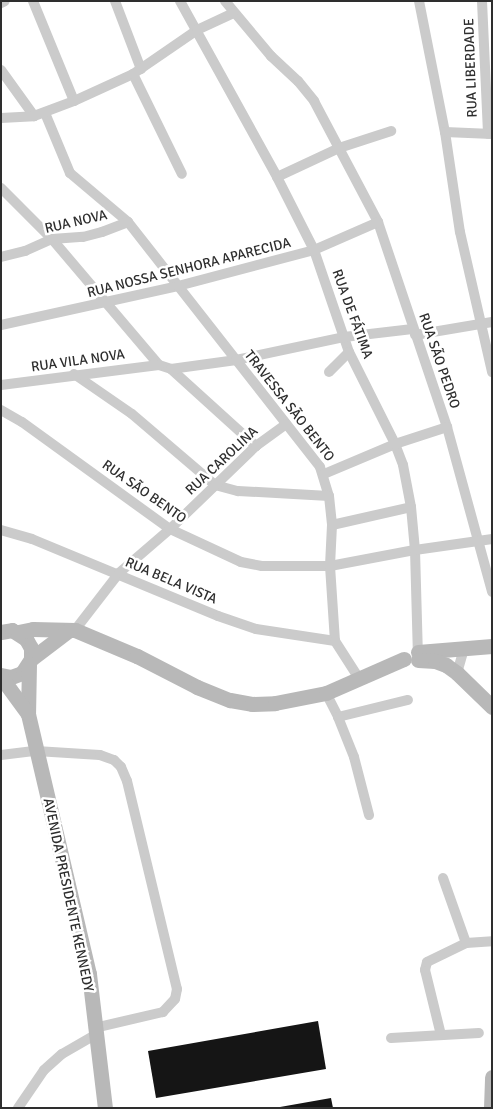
<!DOCTYPE html>
<html>
<head>
<meta charset="utf-8">
<style>
  body { margin:0 }
  #map { position:relative; width:493px; height:1109px; overflow:hidden; background:#fff; font-family:Signika,sans-serif }
  div>[style] { position:absolute }
  [style*='--x'] { left:calc(var(--x)*1px); top:calc(var(--y)*1px); width:calc(var(--w)*1px); rotate:calc(var(--a)*1deg) }
  .building>* { inset:0; background:#151515 }
  .street>* { height:10px; margin:-5px; padding:0 5px; transform-origin:5px; border-radius:5px; background:#cbcbcb }
  .secondary>* { height:15px; margin:-7.5px; padding:0 7.5px; transform-origin:7.5px; border-radius:7.5px; background:#b8b8b8 }
  span { translate:-50% -50%; white-space:nowrap; text-align:center; line-height:1.15; -webkit-text-stroke:5px #fff; paint-order:stroke }
  .street-label { font-size:14px; color:#2e2e2e }
  .frame { position:absolute; inset:0; border:2px solid #2e2e2e; pointer-events:none }
</style>
</head>
<body>
<div id="map">
  <div class="building">
    <i style="clip-path:polygon(318px 1021px,326px 1069px,156px 1098px,148px 1051px)"></i>
    <i style="clip-path:polygon(331px 1098px,333px 1108px,280px 1108px,280px 1107px)"></i>
  </div>
  <div class="street">
    <i style="--x:33;--y:1;--w:108;--a:67.7"></i>
    <i style="--x:115;--y:1;--w:73;--a:69.1"></i>
    <i style="--x:180;--y:1;--w:201;--a:61.1"></i>
    <i style="--x:277;--y:177;--w:82;--a:63.1"></i>
    <i style="--x:314;--y:250;--w:108;--a:71.1"></i>
    <i style="--x:349;--y:352;--w:103;--a:63.4"></i>
    <i style="--x:395;--y:444;--w:22;--a:69"></i>
    <i style="--x:403;--y:465;--w:43;--a:79.2"></i>
    <i style="--x:411;--y:507;--w:43;--a:84.7"></i>
    <i style="--x:415;--y:550;--w:107;--a:88.4"></i>
    <i style="--x:225;--y:1;--w:72;--a:50.1"></i>
    <i style="--x:271;--y:56;--w:37;--a:43"></i>
    <i style="--x:298;--y:81;--w:26;--a:51"></i>
    <i style="--x:314;--y:101;--w:137;--a:62.1"></i>
    <i style="--x:378;--y:222;--w:216;--a:71.4"></i>
    <i style="--x:447;--y:427;--w:171;--a:74.7"></i>
    <i style="--x:419;--y:1;--w:134;--a:78.8"></i>
    <i style="--x:445;--y:132;--w:101;--a:81.5"></i>
    <i style="--x:460;--y:232;--w:144;--a:77.1"></i>
    <i style="--x:482;--y:1;--w:133;--a:87.4"></i>
    <i style="--x:1;--y:3;--w:4;--a:-27"></i>
    <i style="--x:1;--y:70;--w:57;--a:54.3"></i>
    <i style="--x:133;--y:74;--w:111;--a:63.9"></i>
    <i style="--x:45;--y:113;--w:65;--a:67.4"></i>
    <i style="--x:70;--y:173;--w:76;--a:40.2"></i>
    <i style="--x:128;--y:222;--w:311;--a:51.9"></i>
    <i style="--x:320;--y:467;--w:30;--a:73"></i>
    <i style="--x:329;--y:496;--w:29;--a:84"></i>
    <i style="--x:332;--y:525;--w:41;--a:92.8"></i>
    <i style="--x:330;--y:566;--w:75;--a:86.2"></i>
    <i style="--x:1;--y:118;--w:33;--a:-3"></i>
    <i style="--x:34;--y:116;--w:43;--a:-20.6"></i>
    <i style="--x:74;--y:101;--w:65;--a:-24.6"></i>
    <i style="--x:133;--y:74;--w:78;--a:-34.5"></i>
    <i style="--x:197;--y:30;--w:40;--a:-25"></i>
    <i style="--x:445;--y:132;--w:47;--a:2.4"></i>
    <i style="--x:277;--y:177;--w:68;--a:-25.1"></i>
    <i style="--x:339;--y:148;--w:55;--a:-18.1"></i>
    <i style="--x:1;--y:188;--w:72;--a:45"></i>
    <i style="--x:52;--y:239;--w:165;--a:49.7"></i>
    <i style="--x:159;--y:365;--w:13;--a:18"></i>
    <i style="--x:171;--y:369;--w:115;--a:42.2"></i>
    <i style="--x:1;--y:257;--w:25;--a:-14"></i>
    <i style="--x:25;--y:251;--w:30;--a:-24"></i>
    <i style="--x:52;--y:239;--w:31;--a:-4"></i>
    <i style="--x:83;--y:237;--w:20;--a:-15"></i>
    <i style="--x:102;--y:232;--w:28;--a:-21"></i>
    <i style="--x:1;--y:325;--w:181;--a:-12.4"></i>
    <i style="--x:178;--y:286;--w:141;--a:-14.8"></i>
    <i style="--x:314;--y:250;--w:70;--a:-23.6"></i>
    <i style="--x:415;--y:335;--w:78;--a:-9.6"></i>
    <i style="--x:171;--y:369;--w:66;--a:-7.9"></i>
    <i style="--x:236;--y:360;--w:110;--a:-12"></i>
    <i style="--x:344;--y:337;--w:69;--a:-6.6"></i>
    <i style="--x:329;--y:372;--w:28;--a:-45"></i>
    <i style="--x:74;--y:374;--w:70;--a:34.6"></i>
    <i style="--x:132;--y:414;--w:109;--a:40.5"></i>
    <i style="--x:215;--y:485;--w:24;--a:15"></i>
    <i style="--x:238;--y:491;--w:91;--a:3.1"></i>
    <i style="--x:1;--y:385;--w:159;--a:-7.2"></i>
    <i style="--x:1;--y:410;--w:24;--a:30"></i>
    <i style="--x:22;--y:422;--w:183;--a:35.9"></i>
    <i style="--x:170;--y:529;--w:78;--a:24.9"></i>
    <i style="--x:241;--y:562;--w:21;--a:11"></i>
    <i style="--x:262;--y:566;--w:68;--a:0"></i>
    <i style="--x:330;--y:566;--w:86;--a:-10.7"></i>
    <i style="--x:415;--y:550;--w:78;--a:-8.1"></i>
    <i style="--x:324;--y:474;--w:77;--a:-22.9"></i>
    <i style="--x:395;--y:444;--w:55;--a:-18.1"></i>
    <i style="--x:332;--y:525;--w:81;--a:-12.8"></i>
    <i style="--x:1;--y:530;--w:32;--a:16"></i>
    <i style="--x:32;--y:539;--w:201;--a:22.5"></i>
    <i style="--x:218;--y:616;--w:40;--a:18.9"></i>
    <i style="--x:256;--y:629;--w:80;--a:8.6"></i>
    <i style="--x:75;--y:630;--w:72;--a:-52.3"></i>
    <i style="--x:119;--y:573;--w:67;--a:-40.8"></i>
    <i style="--x:170;--y:529;--w:120;--a:-44"></i>
    <i style="--x:256;--y:446;--w:37;--a:-36"></i>
    <i style="--x:335;--y:641;--w:46;--a:57.3"></i>
    <i style="--x:457;--y:673;--w:26;--a:-74"></i>
    <i style="--x:326;--y:693;--w:27;--a:63"></i>
    <i style="--x:338;--y:717;--w:72;--a:-13.7"></i>
    <i style="--x:338;--y:717;--w:43;--a:68.2"></i>
    <i style="--x:354;--y:757;--w:60;--a:75.5"></i>
    <i style="--x:1;--y:755;--w:35;--a:-7"></i>
    <i style="--x:36;--y:751;--w:64;--a:3.6"></i>
    <i style="--x:100;--y:755;--w:15;--a:20"></i>
    <i style="--x:114;--y:760;--w:10;--a:45"></i>
    <i style="--x:121;--y:767;--w:15;--a:67"></i>
    <i style="--x:127;--y:781;--w:214;--a:76.5"></i>
    <i style="--x:177;--y:989;--w:10;--a:101"></i>
    <i style="--x:175;--y:999;--w:18;--a:133"></i>
    <i style="--x:163;--y:1012;--w:71;--a:166.9"></i>
    <i style="--x:443;--y:878;--w:69;--a:70.5"></i>
    <i style="--x:441;--y:1035;--w:67;--a:-103.8"></i>
    <i style="--x:425;--y:970;--w:8;--a:-76"></i>
    <i style="--x:427;--y:962;--w:43;--a:-26"></i>
    <i style="--x:466;--y:943;--w:26;--a:-4"></i>
    <i style="--x:391;--y:1038;--w:88;--a:-3.3"></i>
    <i style="--x:18;--y:1108;--w:46;--a:-55.6"></i>
    <i style="--x:44;--y:1070;--w:24;--a:-42"></i>
    <i style="--x:62;--y:1054;--w:38;--a:-30"></i>
  </div>
  <div class="secondary">
    <i style="--x:1;--y:632;--w:11;--a:-10"></i>
    <i style="--x:12;--y:630;--w:17;--a:33"></i>
    <i style="--x:26;--y:639;--w:10;--a:61"></i>
    <i style="--x:31;--y:648;--w:11;--a:90"></i>
    <i style="--x:31;--y:659;--w:17;--a:123"></i>
    <i style="--x:22;--y:673;--w:12;--a:160"></i>
    <i style="--x:11;--y:677;--w:10;--a:-169"></i>
    <i style="--x:18;--y:632;--w:15;--a:-11"></i>
    <i style="--x:33;--y:629;--w:42;--a:1.4"></i>
    <i style="--x:75;--y:630;--w:67;--a:22.8"></i>
    <i style="--x:137;--y:656;--w:68;--a:27.3"></i>
    <i style="--x:197;--y:687;--w:35;--a:22"></i>
    <i style="--x:230;--y:700;--w:22;--a:10"></i>
    <i style="--x:252;--y:704;--w:23;--a:-2"></i>
    <i style="--x:275;--y:703;--w:52;--a:-11.1"></i>
    <i style="--x:326;--y:693;--w:85;--a:-23.6"></i>
    <i style="--x:418;--y:652;--w:74;--a:-4.6"></i>
    <i style="--x:31;--y:659;--w:48;--a:-37.3"></i>
    <i style="--x:418;--y:660;--w:17;--a:3"></i>
    <i style="--x:435;--y:661;--w:12;--a:20"></i>
    <i style="--x:446;--y:665;--w:14;--a:36"></i>
    <i style="--x:457;--y:673;--w:49;--a:44.2"></i>
    <i style="--x:29;--y:664;--w:50;--a:91.1"></i>
    <i style="--x:28;--y:714;--w:267;--a:76.8"></i>
    <i style="--x:89;--y:974;--w:135;--a:83.2"></i>
    <i style="--x:1;--y:677;--w:46;--a:53.9"></i>
    <i style="--x:491;--y:1108;--w:31;--a:-88"></i>
  </div>
  <div class="street-label">
    <span style="left:471px;top:68px;rotate:-92deg">RUA LIBERDADE</span>
    <span style="left:76px;top:222px;rotate:-13deg">RUA NOVA</span>
    <span style="left:189px;top:268px;rotate:-14deg">RUA NOSSA SENHORA APARECIDA</span>
    <span style="left:352px;top:314px;rotate:70deg">RUA DE FÁTIMA</span>
    <span style="left:78px;top:361px;rotate:-8deg">RUA VILA NOVA</span>
    <span style="left:439px;top:361px;rotate:71deg">RUA SÃO PEDRO</span>
    <span style="left:289px;top:406px;rotate:52deg">TRAVESSA SÃO BENTO</span>
    <span style="left:222px;top:461px;rotate:-43deg">RUA CAROLINA</span>
    <span style="left:144px;top:492px;rotate:35deg">RUA SÃO BENTO</span>
    <span style="left:171px;top:581px;rotate:23deg">RUA BELA VISTA</span>
    <span style="left:68px;top:895px;rotate:78deg">AVENIDA PRESIDENTE KENNEDY</span>
  </div>
  <div class="frame"></div>
</div>
</body>
</html>
